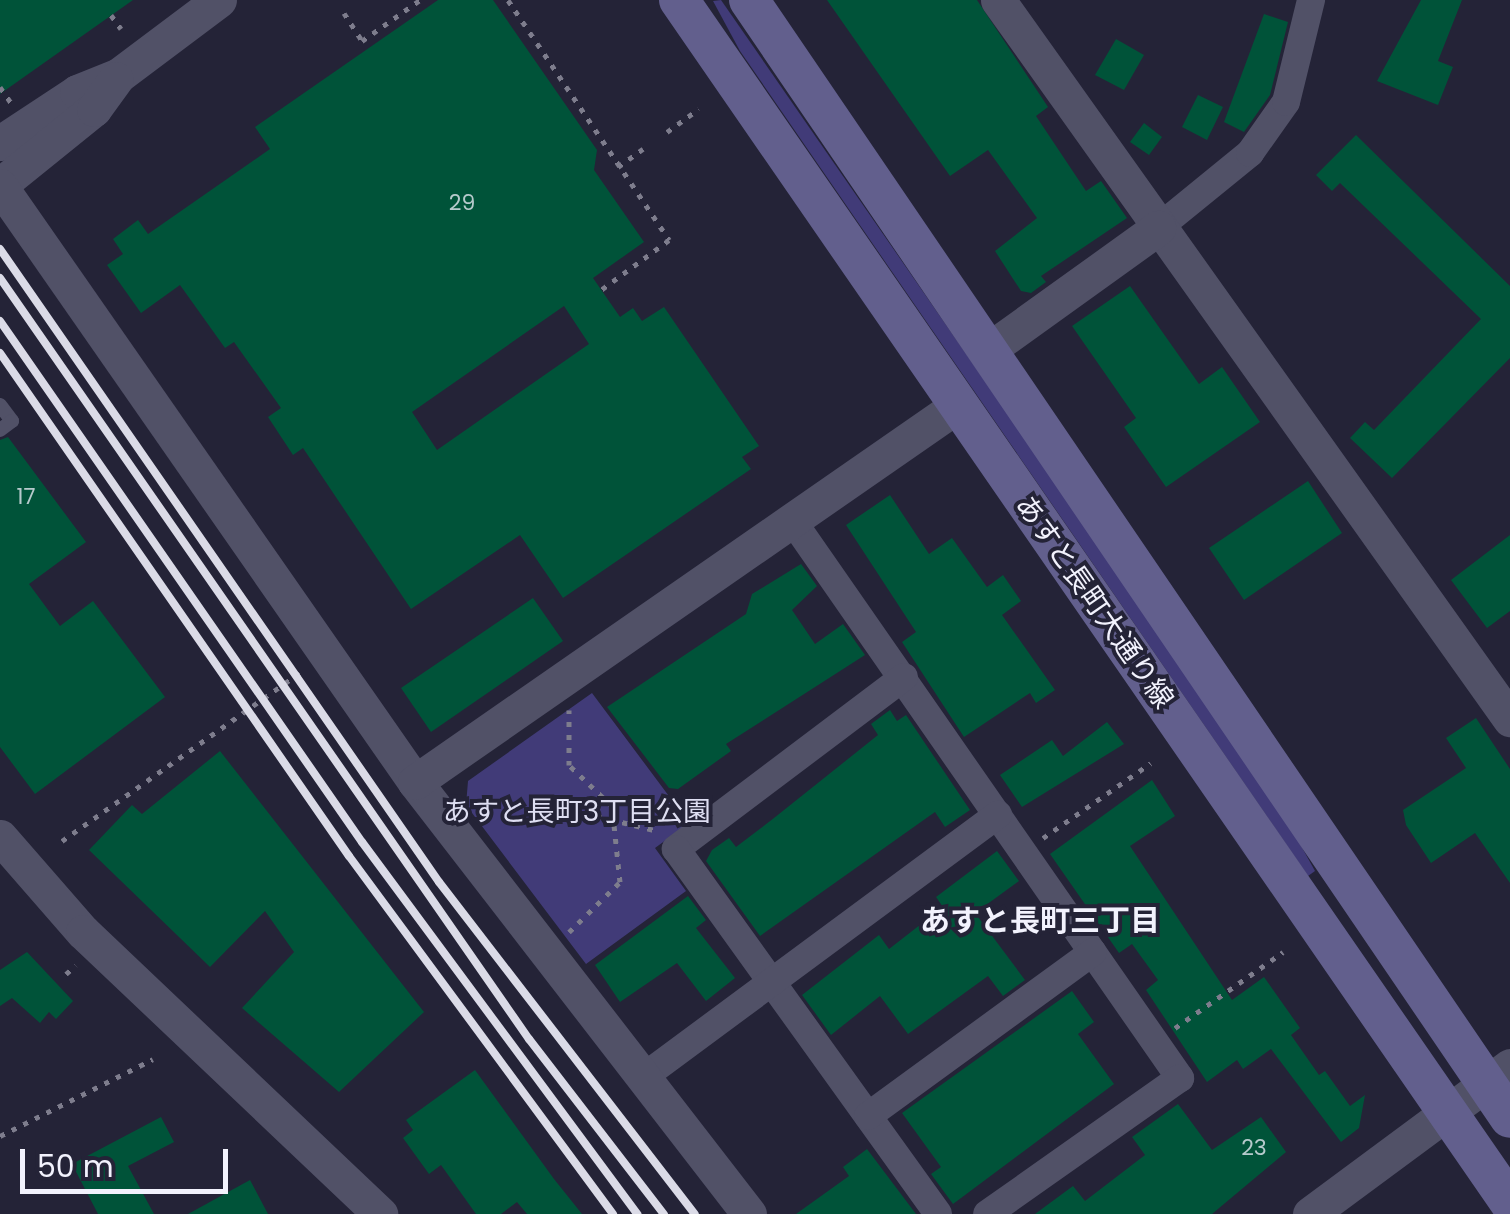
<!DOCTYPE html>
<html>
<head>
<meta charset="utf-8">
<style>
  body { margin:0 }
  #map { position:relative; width:1510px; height:1214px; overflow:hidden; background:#242337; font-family:Poppins,"Noto Sans JP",sans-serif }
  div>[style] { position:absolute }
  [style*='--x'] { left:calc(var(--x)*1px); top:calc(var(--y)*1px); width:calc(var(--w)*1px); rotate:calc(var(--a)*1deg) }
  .green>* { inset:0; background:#413b78 }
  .building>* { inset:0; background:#005339 }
  .path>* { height:5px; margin-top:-2.5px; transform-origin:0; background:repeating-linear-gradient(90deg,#7e7d8d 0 5px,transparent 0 13px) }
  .service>* { height:14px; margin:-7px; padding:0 7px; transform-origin:7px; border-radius:7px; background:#515167 }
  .minor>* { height:28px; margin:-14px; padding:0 14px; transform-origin:14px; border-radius:14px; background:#515167 }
  .tertiary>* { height:35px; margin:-17.5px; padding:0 17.5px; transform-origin:17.5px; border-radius:17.5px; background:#515167 }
  .secondary>* { height:40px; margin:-20px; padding:0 20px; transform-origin:20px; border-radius:20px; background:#625f8d }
  .rail>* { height:8px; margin:-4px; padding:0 4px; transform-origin:4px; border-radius:4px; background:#dbdbe7 }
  span { translate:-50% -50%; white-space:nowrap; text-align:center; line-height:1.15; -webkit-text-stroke:8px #242337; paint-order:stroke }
  .number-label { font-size:22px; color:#b6cacc }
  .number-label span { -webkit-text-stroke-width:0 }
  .street-label { font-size:28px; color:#f2f2fd }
  .park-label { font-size:28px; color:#dedef2 }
  .neighbourhood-label { font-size:30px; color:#f2f2fd; font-weight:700 }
  .scale { position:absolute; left:20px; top:1149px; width:208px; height:45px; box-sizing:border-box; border:5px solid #f2f2fd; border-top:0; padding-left:12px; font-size:30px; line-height:35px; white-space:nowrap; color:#f2f2fd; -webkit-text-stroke:8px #242337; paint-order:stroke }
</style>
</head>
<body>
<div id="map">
  <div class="green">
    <i style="clip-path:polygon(721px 0,1278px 804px,1315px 871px,1308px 876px,740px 51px,713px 1px)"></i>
    <i style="clip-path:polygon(592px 693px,689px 823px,655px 848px,686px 891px,586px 964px,466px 805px,468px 781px)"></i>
  </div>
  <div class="building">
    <i style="clip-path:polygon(0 0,133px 0,0 94px)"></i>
    <i style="clip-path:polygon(evenodd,438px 0,493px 0,597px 150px,594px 170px,644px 242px,593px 278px,620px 317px,633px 308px,642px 321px,664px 307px,759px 446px,742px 457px,751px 469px,563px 598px,520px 535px,411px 609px,303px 448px,293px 455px,268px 417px,281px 408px,234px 342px,225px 348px,180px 285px,141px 313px,107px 265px,123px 254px,113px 239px,138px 220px,148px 234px,270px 149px,255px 127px,438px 0,564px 306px,589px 344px,437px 450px,412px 412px,564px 306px)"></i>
    <i style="clip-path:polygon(827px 0,977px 0,1048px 107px,1036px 116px,1086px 191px,1101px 181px,1127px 218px,1041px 276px,1046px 282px,1031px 293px,1021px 291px,995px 251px,1037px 218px,988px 150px,950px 176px)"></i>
    <i style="clip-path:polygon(1421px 0,1462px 0,1438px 61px,1453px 67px,1438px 105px,1377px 81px)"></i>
    <i style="clip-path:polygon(1264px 14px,1288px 22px,1270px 95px,1244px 132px,1224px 122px)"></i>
    <i style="clip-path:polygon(1116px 39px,1144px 55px,1124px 90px,1095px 75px)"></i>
    <i style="clip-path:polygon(1198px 95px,1223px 107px,1207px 140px,1182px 127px)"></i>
    <i style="clip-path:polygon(1144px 123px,1162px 137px,1149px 155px,1130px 142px)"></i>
    <i style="clip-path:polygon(1356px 135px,1510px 286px,1510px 358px,1392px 478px,1350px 438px,1365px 422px,1374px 430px,1481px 319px,1340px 183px,1332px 191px,1316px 175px)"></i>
    <i style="clip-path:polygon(1130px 286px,1199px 384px,1222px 367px,1260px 422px,1166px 487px,1124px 427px,1136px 418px,1072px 326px)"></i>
    <i style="clip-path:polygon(8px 437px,86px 542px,29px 584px,60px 626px,93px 601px,165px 697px,35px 794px,0 747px,0 440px)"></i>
    <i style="clip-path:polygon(1308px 481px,1342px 533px,1244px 600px,1209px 548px)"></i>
    <i style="clip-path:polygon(890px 495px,929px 554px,952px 538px,987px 587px,1003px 575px,1021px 601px,1002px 615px,1055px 690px,1036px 703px,1030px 693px,964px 737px,902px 642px,916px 632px,846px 525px)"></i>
    <i style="clip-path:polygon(1510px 535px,1510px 611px,1487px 628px,1451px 580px)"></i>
    <i style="clip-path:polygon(801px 564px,817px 586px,792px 610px,815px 644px,843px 624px,865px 655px,726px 744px,731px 751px,678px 789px,669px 788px,607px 707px,746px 614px,752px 594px)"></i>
    <i style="clip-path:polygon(533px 598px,563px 641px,431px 732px,401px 688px)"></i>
    <i style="clip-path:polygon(890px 710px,897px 721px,906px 715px,970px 810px,945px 827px,935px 812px,760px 936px,706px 861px,712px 850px,729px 838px,736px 847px,774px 818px,878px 735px,871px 724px)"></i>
    <i style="clip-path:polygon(1476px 718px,1510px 769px,1510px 883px,1475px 833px,1431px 863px,1406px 825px,1403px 810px,1466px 768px,1446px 738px)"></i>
    <i style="clip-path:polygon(1107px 722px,1124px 744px,1022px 807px,1000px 775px,1052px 740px,1063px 756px)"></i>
    <i style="clip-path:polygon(220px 751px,424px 1012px,339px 1092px,242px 1008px,294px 952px,265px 911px,210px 967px,89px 850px,132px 805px,142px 814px)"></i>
    <i style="clip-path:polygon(1152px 780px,1175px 816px,1130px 846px,1232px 1000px,1264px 977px,1300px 1028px,1291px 1035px,1319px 1075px,1325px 1071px,1350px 1106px,1365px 1095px,1359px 1128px,1341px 1142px,1271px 1049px,1243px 1069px,1237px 1060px,1207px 1082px,1146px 990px,1158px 980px,1132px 944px,1119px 953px,1050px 854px)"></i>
    <i style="clip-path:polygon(997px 851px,1019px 881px,975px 913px,1025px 980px,1003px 996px,988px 976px,908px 1034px,880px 996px,831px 1035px,802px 995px,879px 935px,889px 949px,943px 907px,936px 897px)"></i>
    <i style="clip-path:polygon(688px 896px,706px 920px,696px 928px,735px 978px,706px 1001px,677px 963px,620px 1002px,595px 965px)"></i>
    <i style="clip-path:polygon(27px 952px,73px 1001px,56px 1019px,49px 1012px,40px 1023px,12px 998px,0 1006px,0 970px)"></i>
    <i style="clip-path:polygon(1072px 991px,1094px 1022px,1078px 1034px,1114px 1084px,953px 1204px,931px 1174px,941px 1167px,902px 1113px)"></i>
    <i style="clip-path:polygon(475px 1070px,554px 1179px,582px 1214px,527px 1214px,517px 1202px,501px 1214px,476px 1214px,441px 1165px,429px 1174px,403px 1138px,413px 1130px,406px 1120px)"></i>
    <i style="clip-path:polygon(1178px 1104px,1212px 1150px,1261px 1117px,1286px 1152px,1212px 1214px,1035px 1214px,1073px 1186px,1085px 1201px,1145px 1155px,1132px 1137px)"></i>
    <i style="clip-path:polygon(161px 1117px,174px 1142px,128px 1166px,154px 1214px,98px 1214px,72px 1164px)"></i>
    <i style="clip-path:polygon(867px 1149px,916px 1214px,796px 1214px,849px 1176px,843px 1167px)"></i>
    <i style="clip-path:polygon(250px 1180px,268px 1214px,188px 1214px)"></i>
  </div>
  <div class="path">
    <i style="--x:508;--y:0;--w:289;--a:56.1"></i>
    <i style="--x:669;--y:240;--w:84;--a:143.7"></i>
    <i style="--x:344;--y:13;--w:33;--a:57"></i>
    <i style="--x:362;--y:41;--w:71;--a:-35.3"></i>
    <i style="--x:111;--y:15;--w:17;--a:54"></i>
    <i style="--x:0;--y:87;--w:19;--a:55"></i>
    <i style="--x:667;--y:132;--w:39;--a:-36"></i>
    <i style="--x:618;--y:167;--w:31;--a:-36"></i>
    <i style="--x:597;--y:816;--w:63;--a:13.8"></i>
    <i style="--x:1043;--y:838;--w:131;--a:-34.8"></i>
    <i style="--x:62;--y:841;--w:293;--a:-35.3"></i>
    <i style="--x:569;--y:932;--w:71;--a:-44.4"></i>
    <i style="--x:620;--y:882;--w:76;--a:-96"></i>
    <i style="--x:612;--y:806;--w:59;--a:-136.4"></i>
    <i style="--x:569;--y:765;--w:55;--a:-90"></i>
    <i style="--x:66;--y:974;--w:13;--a:-42"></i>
    <i style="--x:1175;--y:1028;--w:132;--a:-35.1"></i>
    <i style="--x:0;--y:1136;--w:171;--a:-26.7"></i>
  </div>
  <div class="service">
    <i style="--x:0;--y:405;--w:20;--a:53"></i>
    <i style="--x:12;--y:421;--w:15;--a:143"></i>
  </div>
  <div class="minor">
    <i style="--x:1158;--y:228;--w:119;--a:-39.2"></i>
    <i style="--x:1250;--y:153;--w:62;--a:-54.8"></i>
    <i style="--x:1286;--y:102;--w:105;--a:-76.2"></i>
    <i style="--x:792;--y:520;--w:680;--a:55.19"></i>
    <i style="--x:1180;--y:1078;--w:236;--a:144.8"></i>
    <i style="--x:904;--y:677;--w:286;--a:143"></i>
    <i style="--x:676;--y:849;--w:449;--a:54.3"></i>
    <i style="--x:642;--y:1078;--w:443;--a:-36.5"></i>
    <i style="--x:868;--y:1116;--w:278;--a:-36.1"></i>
  </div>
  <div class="tertiary">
    <i style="--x:998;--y:0;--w:883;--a:54.55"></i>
    <i style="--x:0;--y:143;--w:92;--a:-33.5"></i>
    <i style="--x:77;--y:92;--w:45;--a:-22"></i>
    <i style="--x:119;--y:75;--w:125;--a:-36.9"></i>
    <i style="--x:0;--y:185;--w:121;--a:-39"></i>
    <i style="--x:94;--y:109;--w:37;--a:-54"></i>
    <i style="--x:0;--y:186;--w:726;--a:55.15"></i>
    <i style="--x:415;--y:782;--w:546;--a:52.29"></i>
    <i style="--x:991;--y:348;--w:206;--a:-35.7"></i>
    <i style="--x:415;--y:782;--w:661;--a:-34.77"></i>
    <i style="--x:0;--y:837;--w:126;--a:48.9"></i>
    <i style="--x:83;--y:932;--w:410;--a:43.5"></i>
    <i style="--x:1310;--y:1214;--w:249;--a:-36.5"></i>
  </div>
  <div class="secondary">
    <i style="--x:679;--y:0;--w:1462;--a:55.36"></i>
    <i style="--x:749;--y:0;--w:1352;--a:55.76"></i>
  </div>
  <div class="rail">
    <i style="--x:0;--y:249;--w:770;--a:55.26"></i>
    <i style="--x:439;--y:882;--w:419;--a:52.4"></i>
    <i style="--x:0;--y:278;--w:927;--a:55.2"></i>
    <i style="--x:529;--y:1039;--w:221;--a:52.4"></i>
    <i style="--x:0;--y:321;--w:634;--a:55.21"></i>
    <i style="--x:362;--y:842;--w:463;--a:53.5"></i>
    <i style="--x:0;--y:353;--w:612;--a:55.25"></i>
    <i style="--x:349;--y:856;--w:445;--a:53.6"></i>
  </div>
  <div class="number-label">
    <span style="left:462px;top:203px">29</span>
    <span style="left:26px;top:497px">17</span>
    <span style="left:1254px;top:1148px">23</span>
  </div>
  <div class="street-label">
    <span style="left:1094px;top:602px;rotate:55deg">あすと長町大通り線</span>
  </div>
  <div class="park-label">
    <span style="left:577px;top:812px">あすと長町3丁目公園</span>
  </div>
  <div class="neighbourhood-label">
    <span style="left:1040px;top:921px">あすと長町三丁目</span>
  </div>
  <div class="scale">50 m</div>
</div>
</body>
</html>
